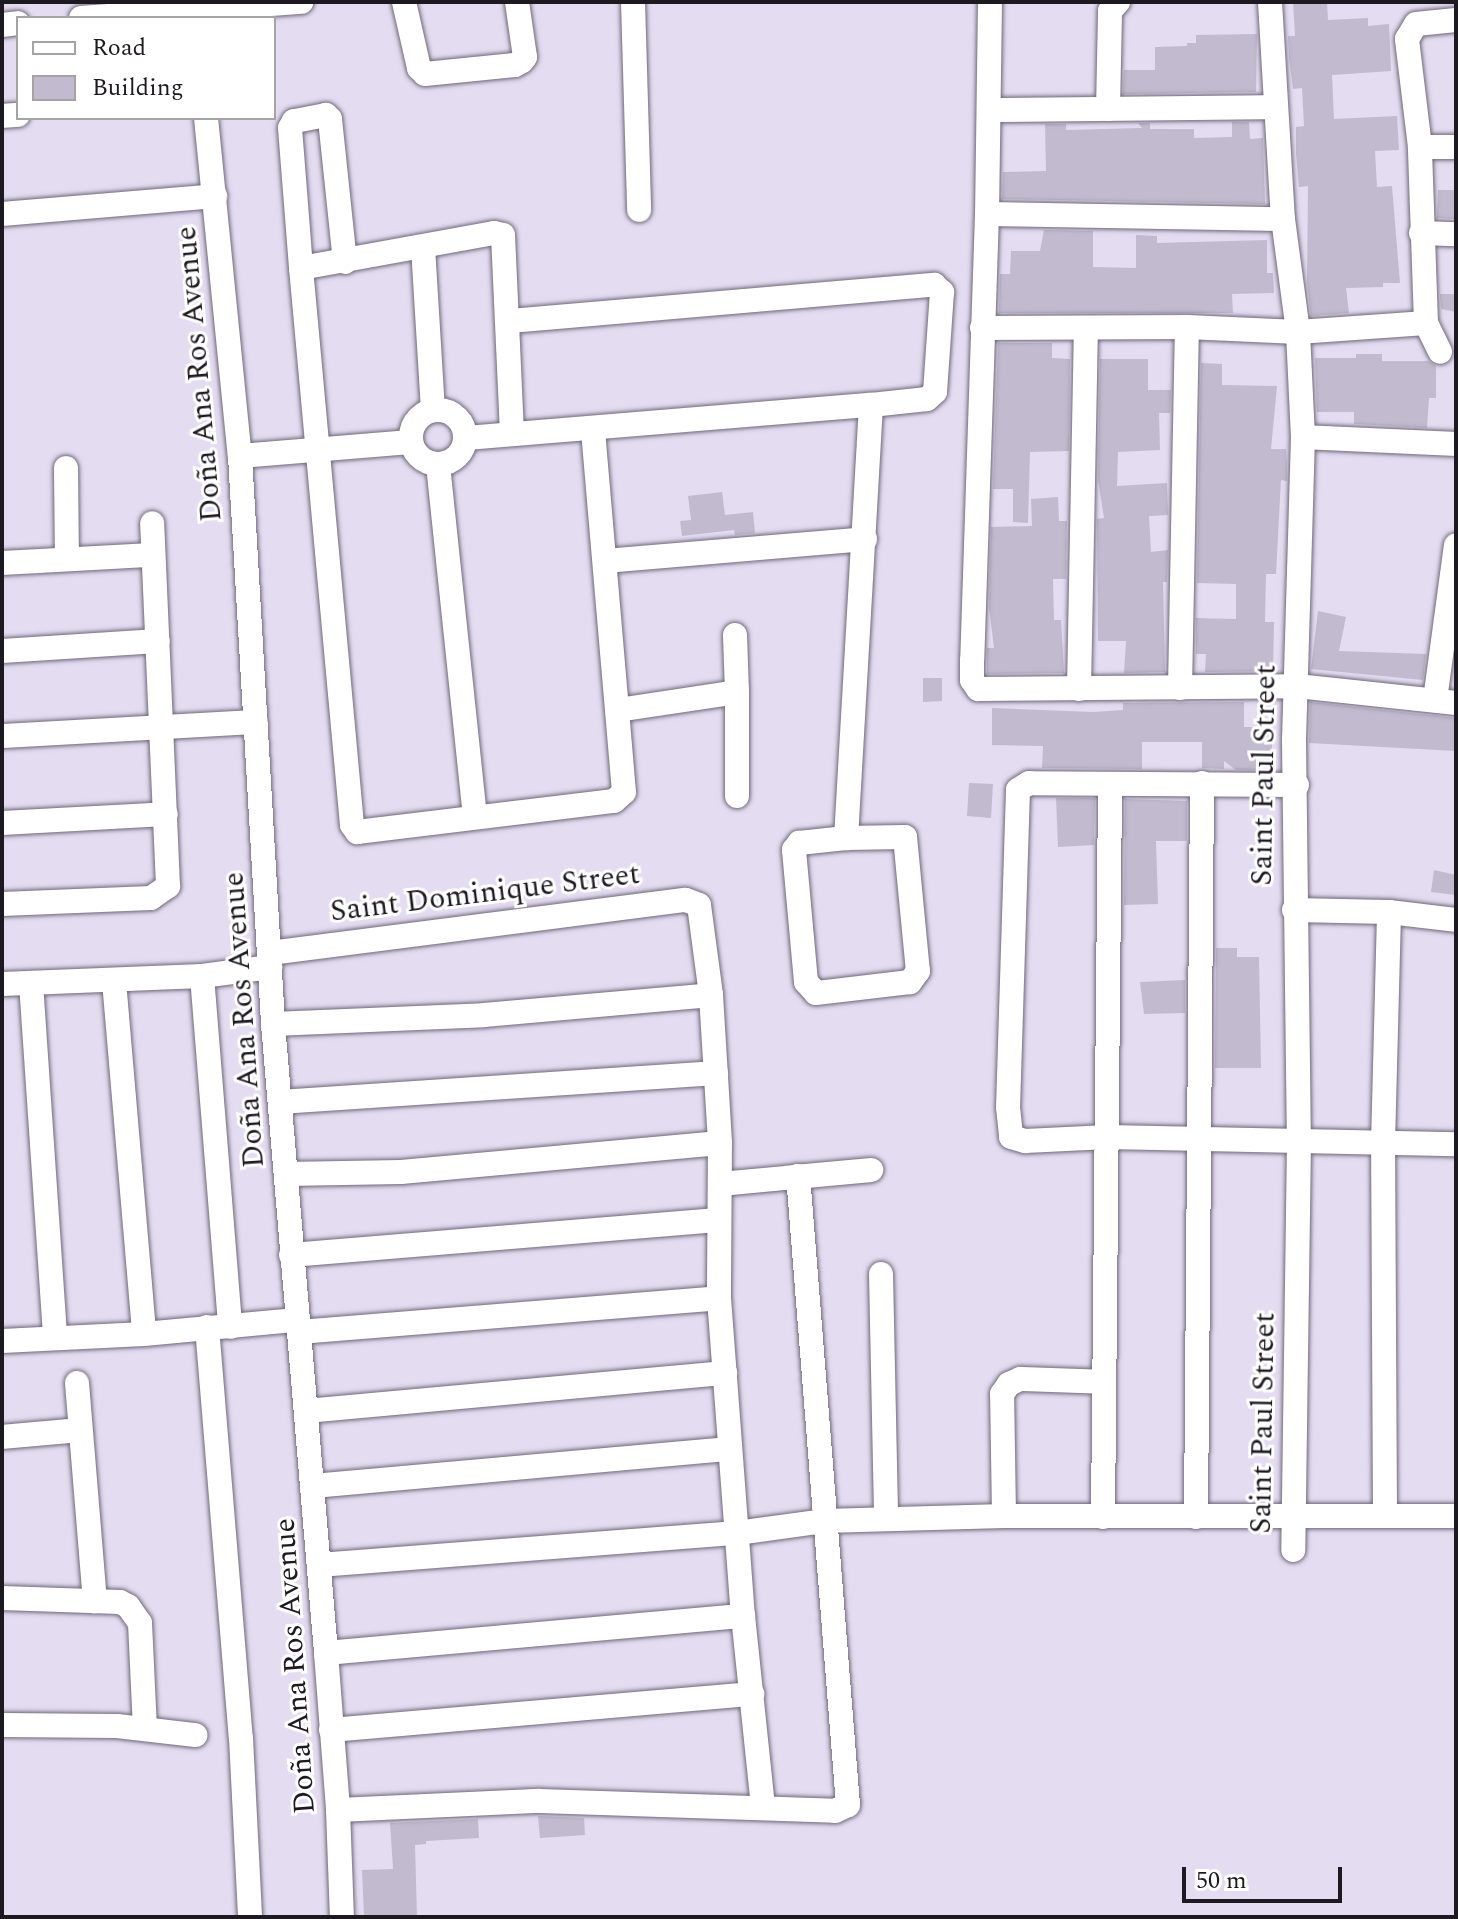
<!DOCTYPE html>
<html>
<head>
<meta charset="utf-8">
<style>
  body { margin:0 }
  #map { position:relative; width:1458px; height:1919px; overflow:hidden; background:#e4dcf1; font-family:Spectral,serif }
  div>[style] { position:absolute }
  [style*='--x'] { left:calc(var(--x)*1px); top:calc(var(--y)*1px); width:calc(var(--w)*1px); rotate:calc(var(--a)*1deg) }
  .building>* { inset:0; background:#c2bace }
  .roads { filter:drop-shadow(0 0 2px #6f687a) drop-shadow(0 0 2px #6f687a) }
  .minor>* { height:24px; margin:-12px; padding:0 12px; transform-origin:12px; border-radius:12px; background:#fff }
  .minor>.ring { margin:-12px; padding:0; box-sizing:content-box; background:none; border:24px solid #fff; border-radius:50% }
  span { translate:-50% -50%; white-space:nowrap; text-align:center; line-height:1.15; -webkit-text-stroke:6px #fff; paint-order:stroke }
  .street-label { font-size:30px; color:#1c1920 }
  .frame { position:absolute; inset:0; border:4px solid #1c1920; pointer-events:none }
  .legend { position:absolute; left:16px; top:16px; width:260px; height:104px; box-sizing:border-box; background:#fff; border:2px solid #a4a3a6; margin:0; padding:10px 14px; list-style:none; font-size:24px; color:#1c1920 }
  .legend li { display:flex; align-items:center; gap:16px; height:40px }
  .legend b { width:40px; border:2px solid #a4a3a6 }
  .scale { position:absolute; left:1182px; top:1867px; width:160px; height:36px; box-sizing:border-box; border:4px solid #1c1920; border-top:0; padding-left:10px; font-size:24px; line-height:28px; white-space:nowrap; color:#1c1920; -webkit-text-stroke:6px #fff; paint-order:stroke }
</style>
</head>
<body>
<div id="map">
  <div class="building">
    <i style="clip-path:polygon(1293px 2px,1327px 2px,1328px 20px,1368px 18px,1368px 26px,1389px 24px,1391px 71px,1332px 75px,1334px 119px,1397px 116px,1399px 150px,1375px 151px,1377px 187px,1392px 186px,1400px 283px,1383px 283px,1383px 287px,1346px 288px,1349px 313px,1311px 316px,1307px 283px,1308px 186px,1299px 187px,1296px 153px,1296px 127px,1304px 126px,1302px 88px,1293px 89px,1289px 58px,1288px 36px,1295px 36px)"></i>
    <i style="clip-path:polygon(1257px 34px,1256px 92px,1123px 94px,1124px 70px,1155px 70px,1155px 47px,1187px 46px,1187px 43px,1196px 43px,1196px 35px)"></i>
    <i style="clip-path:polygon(1232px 122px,1249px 122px,1250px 139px,1263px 138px,1265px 204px,1002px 199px,1003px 172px,1046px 171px,1045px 124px,1066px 124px,1066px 130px,1142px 128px,1138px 123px,1150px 123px,1150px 129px,1194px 129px,1194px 138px,1232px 137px)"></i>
    <i style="clip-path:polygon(1438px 190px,1456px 190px,1456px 219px,1437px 218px)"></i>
    <i style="clip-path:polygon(1044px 230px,1093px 231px,1093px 267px,1136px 268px,1136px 235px,1157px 236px,1157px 243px,1267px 240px,1267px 273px,1273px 273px,1274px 293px,1232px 294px,1233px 313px,999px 313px,1000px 274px,1010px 274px,1011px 251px,1040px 251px)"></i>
    <i style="clip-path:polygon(1440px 294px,1456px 294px,1456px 312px,1441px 309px)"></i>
    <i style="clip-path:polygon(998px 343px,1052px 343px,1052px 358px,1070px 359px,1069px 451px,1030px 452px,1028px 523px,1013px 522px,1013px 489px,993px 489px)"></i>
    <i style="clip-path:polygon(1356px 354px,1382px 354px,1382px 361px,1428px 361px,1436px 366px,1436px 398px,1429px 398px,1427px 428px,1354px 424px,1354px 412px,1317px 412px,1315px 358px,1356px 358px)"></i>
    <i style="clip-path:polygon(1100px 359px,1148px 359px,1148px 390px,1171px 390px,1170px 413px,1159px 413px,1160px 450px,1118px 452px,1117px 486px,1167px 483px,1168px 515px,1149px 516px,1151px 552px,1168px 550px,1167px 582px,1163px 582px,1165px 672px,1124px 673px,1126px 641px,1098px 641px,1097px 519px,1104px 518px,1098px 480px)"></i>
    <i style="clip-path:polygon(1201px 363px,1222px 364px,1222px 385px,1277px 386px,1271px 449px,1286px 449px,1287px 463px,1287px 481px,1281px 480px,1276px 574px,1266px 574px,1265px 622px,1274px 622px,1273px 671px,1205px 672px,1206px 654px,1196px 654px,1196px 618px,1236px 619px,1236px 584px,1197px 583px)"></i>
    <i style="clip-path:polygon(722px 492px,725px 515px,753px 512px,755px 533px,735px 535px,734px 530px,682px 536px,680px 521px,691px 520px,688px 496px)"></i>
    <i style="clip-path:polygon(1058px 497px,1059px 521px,1067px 521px,1066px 579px,1053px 579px,1054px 620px,1061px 620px,1064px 673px,987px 674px,987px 648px,994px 648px,989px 607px,991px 527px,1032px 526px,1031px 499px)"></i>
    <i style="clip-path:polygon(1318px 611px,1346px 617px,1339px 651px,1426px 654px,1423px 680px,1311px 669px)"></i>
    <i style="clip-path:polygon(923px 678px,942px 678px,942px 701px,923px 702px)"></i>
    <i style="clip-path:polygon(1244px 702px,1244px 727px,1272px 727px,1272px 770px,1236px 770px,1224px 761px,1224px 769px,1202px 768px,1202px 742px,1142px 742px,1142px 769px,1042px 768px,1043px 746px,992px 745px,992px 708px,1093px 712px,1123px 710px,1123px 703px)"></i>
    <i style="clip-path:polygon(1310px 702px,1456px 718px,1456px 751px,1309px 743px)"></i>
    <i style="clip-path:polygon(969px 783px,993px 784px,991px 818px,967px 816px)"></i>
    <i style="clip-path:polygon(1056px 798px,1095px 798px,1094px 845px,1058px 847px)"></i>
    <i style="clip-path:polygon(1125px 799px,1187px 801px,1187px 841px,1156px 841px,1158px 904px,1124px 905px)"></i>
    <i style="clip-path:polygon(1434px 870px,1456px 875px,1456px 895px,1431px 892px)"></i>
    <i style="clip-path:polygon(1216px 948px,1237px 948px,1237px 957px,1259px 957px,1261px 1068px,1215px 1068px)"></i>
    <i style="clip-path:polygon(1185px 980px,1185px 1013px,1144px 1014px,1140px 982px)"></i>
    <i style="clip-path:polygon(538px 1816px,584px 1818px,585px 1835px,540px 1838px)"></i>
    <i style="clip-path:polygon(478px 1819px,479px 1838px,426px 1841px,426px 1844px,415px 1845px,417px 1917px,364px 1917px,362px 1870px,393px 1869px,390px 1823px)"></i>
  </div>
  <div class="roads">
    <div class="minor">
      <i style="--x:404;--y:2;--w:68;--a:77.2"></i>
      <i style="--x:419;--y:68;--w:8;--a:45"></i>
      <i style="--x:425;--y:74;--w:90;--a:-5.7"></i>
      <i style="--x:515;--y:65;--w:8;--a:-30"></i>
      <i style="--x:522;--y:61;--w:5;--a:-53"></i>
      <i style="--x:525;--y:57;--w:56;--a:-98.3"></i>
      <i style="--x:633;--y:2;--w:208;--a:88.3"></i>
      <i style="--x:990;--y:2;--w:212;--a:90.8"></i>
      <i style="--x:987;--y:214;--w:446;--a:91.9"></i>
      <i style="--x:972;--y:660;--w:20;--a:90"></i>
      <i style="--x:972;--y:680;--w:11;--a:56"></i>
      <i style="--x:978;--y:689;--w:319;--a:-0.5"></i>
      <i style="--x:1297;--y:686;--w:160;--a:6.1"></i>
      <i style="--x:1270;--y:2;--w:217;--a:86.6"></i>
      <i style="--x:1283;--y:219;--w:114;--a:82.4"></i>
      <i style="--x:1298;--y:332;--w:105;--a:87.3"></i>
      <i style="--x:1303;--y:437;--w:303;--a:91.7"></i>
      <i style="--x:1294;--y:740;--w:401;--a:89.3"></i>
      <i style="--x:1299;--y:1141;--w:409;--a:90.8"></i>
      <i style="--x:81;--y:18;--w:221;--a:-4.2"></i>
      <i style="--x:2;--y:25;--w:16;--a:-7"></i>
      <i style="--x:1108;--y:109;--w:98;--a:-88.8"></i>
      <i style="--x:1110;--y:11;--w:12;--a:-48"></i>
      <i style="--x:990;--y:110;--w:286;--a:-0.6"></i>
      <i style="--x:2;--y:116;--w:16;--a:-4"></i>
      <i style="--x:206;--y:118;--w:340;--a:84.3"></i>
      <i style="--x:240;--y:456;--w:569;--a:86.67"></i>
      <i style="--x:273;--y:1024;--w:631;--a:85.18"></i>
      <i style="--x:326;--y:1653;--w:157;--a:85.6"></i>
      <i style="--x:338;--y:1810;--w:107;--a:87.9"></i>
      <i style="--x:1420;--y:147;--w:36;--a:0"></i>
      <i style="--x:2;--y:214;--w:214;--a:-4.8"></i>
      <i style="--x:987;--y:214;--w:296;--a:1"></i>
      <i style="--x:1421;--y:233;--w:35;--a:2"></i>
      <i style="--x:423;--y:247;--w:163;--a:86.5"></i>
      <i style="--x:345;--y:262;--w:144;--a:-96"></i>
      <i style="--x:330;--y:119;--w:6;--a:-135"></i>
      <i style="--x:326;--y:115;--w:33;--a:169"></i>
      <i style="--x:294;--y:121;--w:8;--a:120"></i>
      <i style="--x:290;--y:128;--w:140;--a:85.5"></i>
      <i style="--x:301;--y:268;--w:559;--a:84.77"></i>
      <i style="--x:352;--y:825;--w:9;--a:54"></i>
      <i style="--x:357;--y:832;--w:259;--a:-6.9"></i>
      <i style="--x:614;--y:801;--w:13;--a:-42"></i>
      <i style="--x:624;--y:792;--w:363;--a:-94.9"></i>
      <i style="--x:301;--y:268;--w:196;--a:-10.3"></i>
      <i style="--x:494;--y:233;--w:9;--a:13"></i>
      <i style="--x:503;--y:235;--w:197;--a:87.4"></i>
      <i style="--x:510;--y:321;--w:426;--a:-4.9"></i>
      <i style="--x:934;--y:285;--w:11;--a:41"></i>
      <i style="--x:942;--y:292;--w:100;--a:94"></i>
      <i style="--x:935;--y:392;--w:11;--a:139"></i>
      <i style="--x:927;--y:399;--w:56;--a:173.9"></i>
      <i style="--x:871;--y:405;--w:434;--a:93.3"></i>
      <i style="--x:846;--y:838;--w:59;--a:-1"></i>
      <i style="--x:905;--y:837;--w:135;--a:84.5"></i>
      <i style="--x:918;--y:971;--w:14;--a:126"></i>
      <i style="--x:910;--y:982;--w:95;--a:173.3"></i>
      <i style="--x:816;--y:993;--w:15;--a:-132"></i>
      <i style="--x:806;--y:982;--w:133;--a:-95.2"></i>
      <i style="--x:794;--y:850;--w:9;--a:-54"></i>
      <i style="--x:799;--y:843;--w:47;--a:-6.1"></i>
      <i style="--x:1426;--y:323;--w:32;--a:64"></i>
      <i style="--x:982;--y:328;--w:205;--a:-0.3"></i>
      <i style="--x:1187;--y:327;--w:111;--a:2.6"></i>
      <i style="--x:1298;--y:332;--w:128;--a:-4"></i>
      <i style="--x:1426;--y:323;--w:176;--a:-92"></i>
      <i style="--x:1420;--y:147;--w:109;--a:-96.9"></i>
      <i style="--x:1407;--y:39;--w:17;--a:-59"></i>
      <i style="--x:1416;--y:24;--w:40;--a:-5.7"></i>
      <i class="ring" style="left:411px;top:410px;width:30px;height:30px"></i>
      <i style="--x:1303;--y:437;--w:153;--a:2.6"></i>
      <i style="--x:466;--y:438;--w:406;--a:-4.7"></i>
      <i style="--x:240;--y:456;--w:171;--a:-4.7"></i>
      <i style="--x:438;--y:465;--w:353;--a:84"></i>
      <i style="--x:66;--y:468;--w:90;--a:89.4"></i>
      <i style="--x:605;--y:561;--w:261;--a:-4.8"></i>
      <i style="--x:2;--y:563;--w:150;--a:-3.1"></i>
      <i style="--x:735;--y:635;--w:57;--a:88"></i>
      <i style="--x:2;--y:651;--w:156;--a:-3.7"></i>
      <i style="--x:1180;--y:688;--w:361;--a:-88.9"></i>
      <i style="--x:1079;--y:689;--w:360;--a:-88.9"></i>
      <i style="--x:1435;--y:700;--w:156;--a:-82.3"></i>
      <i style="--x:618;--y:710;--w:120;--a:-8.6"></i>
      <i style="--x:737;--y:692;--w:104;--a:90"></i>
      <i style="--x:2;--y:736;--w:254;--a:-3.2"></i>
      <i style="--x:1297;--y:785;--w:268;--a:-179.6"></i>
      <i style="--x:1029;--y:783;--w:13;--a:148"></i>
      <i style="--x:1018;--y:790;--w:317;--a:91.8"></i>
      <i style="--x:1008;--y:1107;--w:30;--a:84"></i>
      <i style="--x:1011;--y:1137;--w:15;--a:16"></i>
      <i style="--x:1025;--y:1141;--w:83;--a:-2.8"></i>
      <i style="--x:1108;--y:1137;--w:348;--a:1.2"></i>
      <i style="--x:2;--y:823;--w:164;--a:-3.1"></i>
      <i style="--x:2;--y:904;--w:149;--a:-2.3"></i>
      <i style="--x:151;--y:898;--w:21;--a:-35"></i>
      <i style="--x:168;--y:886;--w:363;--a:-92.5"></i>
      <i style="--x:1294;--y:910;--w:95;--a:1.2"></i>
      <i style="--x:1389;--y:912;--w:67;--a:6.8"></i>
      <i style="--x:270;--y:953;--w:419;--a:-7.3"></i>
      <i style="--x:686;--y:900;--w:14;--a:21"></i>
      <i style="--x:699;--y:905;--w:91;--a:82.4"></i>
      <i style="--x:711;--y:995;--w:148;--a:86.5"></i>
      <i style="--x:720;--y:1143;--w:155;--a:90.4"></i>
      <i style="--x:719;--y:1298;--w:319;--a:85.7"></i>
      <i style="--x:743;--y:1616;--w:191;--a:84"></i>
      <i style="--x:202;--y:976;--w:352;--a:85.4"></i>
      <i style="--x:114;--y:981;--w:354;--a:85.1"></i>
      <i style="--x:31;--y:983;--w:355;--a:86.1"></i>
      <i style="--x:2;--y:984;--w:200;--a:-2.3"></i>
      <i style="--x:202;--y:976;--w:69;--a:-7.5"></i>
      <i style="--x:273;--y:1024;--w:211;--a:-2.4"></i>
      <i style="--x:484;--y:1015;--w:228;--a:-5"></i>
      <i style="--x:280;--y:1102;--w:437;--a:-3.8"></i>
      <i style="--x:286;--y:1174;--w:115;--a:-1"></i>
      <i style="--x:401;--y:1172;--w:320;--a:-5.2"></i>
      <i style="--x:720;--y:1184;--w:152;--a:-5.3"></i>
      <i style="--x:291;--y:1255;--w:428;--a:-4.7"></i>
      <i style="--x:881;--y:1274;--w:245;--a:88.8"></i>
      <i style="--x:207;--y:1327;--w:412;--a:85.3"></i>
      <i style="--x:241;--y:1738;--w:179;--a:87.1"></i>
      <i style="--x:299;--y:1332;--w:421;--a:-4.6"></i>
      <i style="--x:2;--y:1341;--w:142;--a:-2.8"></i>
      <i style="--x:144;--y:1334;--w:153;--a:-5.3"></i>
      <i style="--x:77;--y:1383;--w:219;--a:85.3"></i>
      <i style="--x:306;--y:1411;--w:421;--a:-5.2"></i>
      <i style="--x:2;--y:1437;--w:78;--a:-5.1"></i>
      <i style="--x:313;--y:1486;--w:418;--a:-5.1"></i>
      <i style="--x:1385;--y:1515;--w:372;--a:-90.3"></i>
      <i style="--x:1383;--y:1143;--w:231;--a:-88.5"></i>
      <i style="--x:1004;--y:1516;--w:122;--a:-90.9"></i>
      <i style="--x:1002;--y:1394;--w:12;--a:-55"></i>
      <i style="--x:1009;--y:1384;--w:12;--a:-24"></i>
      <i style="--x:1020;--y:1379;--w:84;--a:2"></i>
      <i style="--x:1103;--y:1517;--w:733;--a:-89.45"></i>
      <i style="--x:1196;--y:1517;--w:734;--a:-89.53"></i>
      <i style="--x:319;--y:1565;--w:419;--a:-4.4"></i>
      <i style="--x:737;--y:1533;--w:88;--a:-7.9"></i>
      <i style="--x:824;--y:1521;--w:180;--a:-1.6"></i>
      <i style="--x:1004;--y:1516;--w:452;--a:0"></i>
      <i style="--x:2;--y:1598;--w:118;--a:1.9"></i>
      <i style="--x:120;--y:1602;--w:9;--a:27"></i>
      <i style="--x:128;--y:1606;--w:21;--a:55"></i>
      <i style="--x:140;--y:1623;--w:105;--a:87.3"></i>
      <i style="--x:326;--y:1653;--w:419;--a:-5.1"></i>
      <i style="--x:2;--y:1725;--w:115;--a:0.5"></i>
      <i style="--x:117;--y:1726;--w:79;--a:6.6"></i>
      <i style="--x:331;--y:1730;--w:423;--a:-4.9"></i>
      <i style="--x:338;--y:1810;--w:202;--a:-2.6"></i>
      <i style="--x:540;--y:1801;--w:295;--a:1.9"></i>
      <i style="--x:835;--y:1811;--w:14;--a:-25"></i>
      <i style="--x:848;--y:1805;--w:631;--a:-94.54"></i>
    </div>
  </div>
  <div class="street-label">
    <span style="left:199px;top:374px;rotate:-95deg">Doña Ana Ros Avenue</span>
    <span style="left:1264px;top:775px;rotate:-89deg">Saint Paul Street</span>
    <span style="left:485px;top:893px;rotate:-7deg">Saint Dominique Street</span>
    <span style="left:244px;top:1020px;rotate:-94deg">Doña Ana Ros Avenue</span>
    <span style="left:1263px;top:1423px;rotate:-89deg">Saint Paul Street</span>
    <span style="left:295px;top:1666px;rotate:-94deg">Doña Ana Ros Avenue</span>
  </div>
  <div class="frame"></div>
  <ul class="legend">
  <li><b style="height:10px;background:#fff"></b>Road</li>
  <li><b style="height:22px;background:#c2bace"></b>Building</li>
  </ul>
  <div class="scale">50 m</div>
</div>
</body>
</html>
